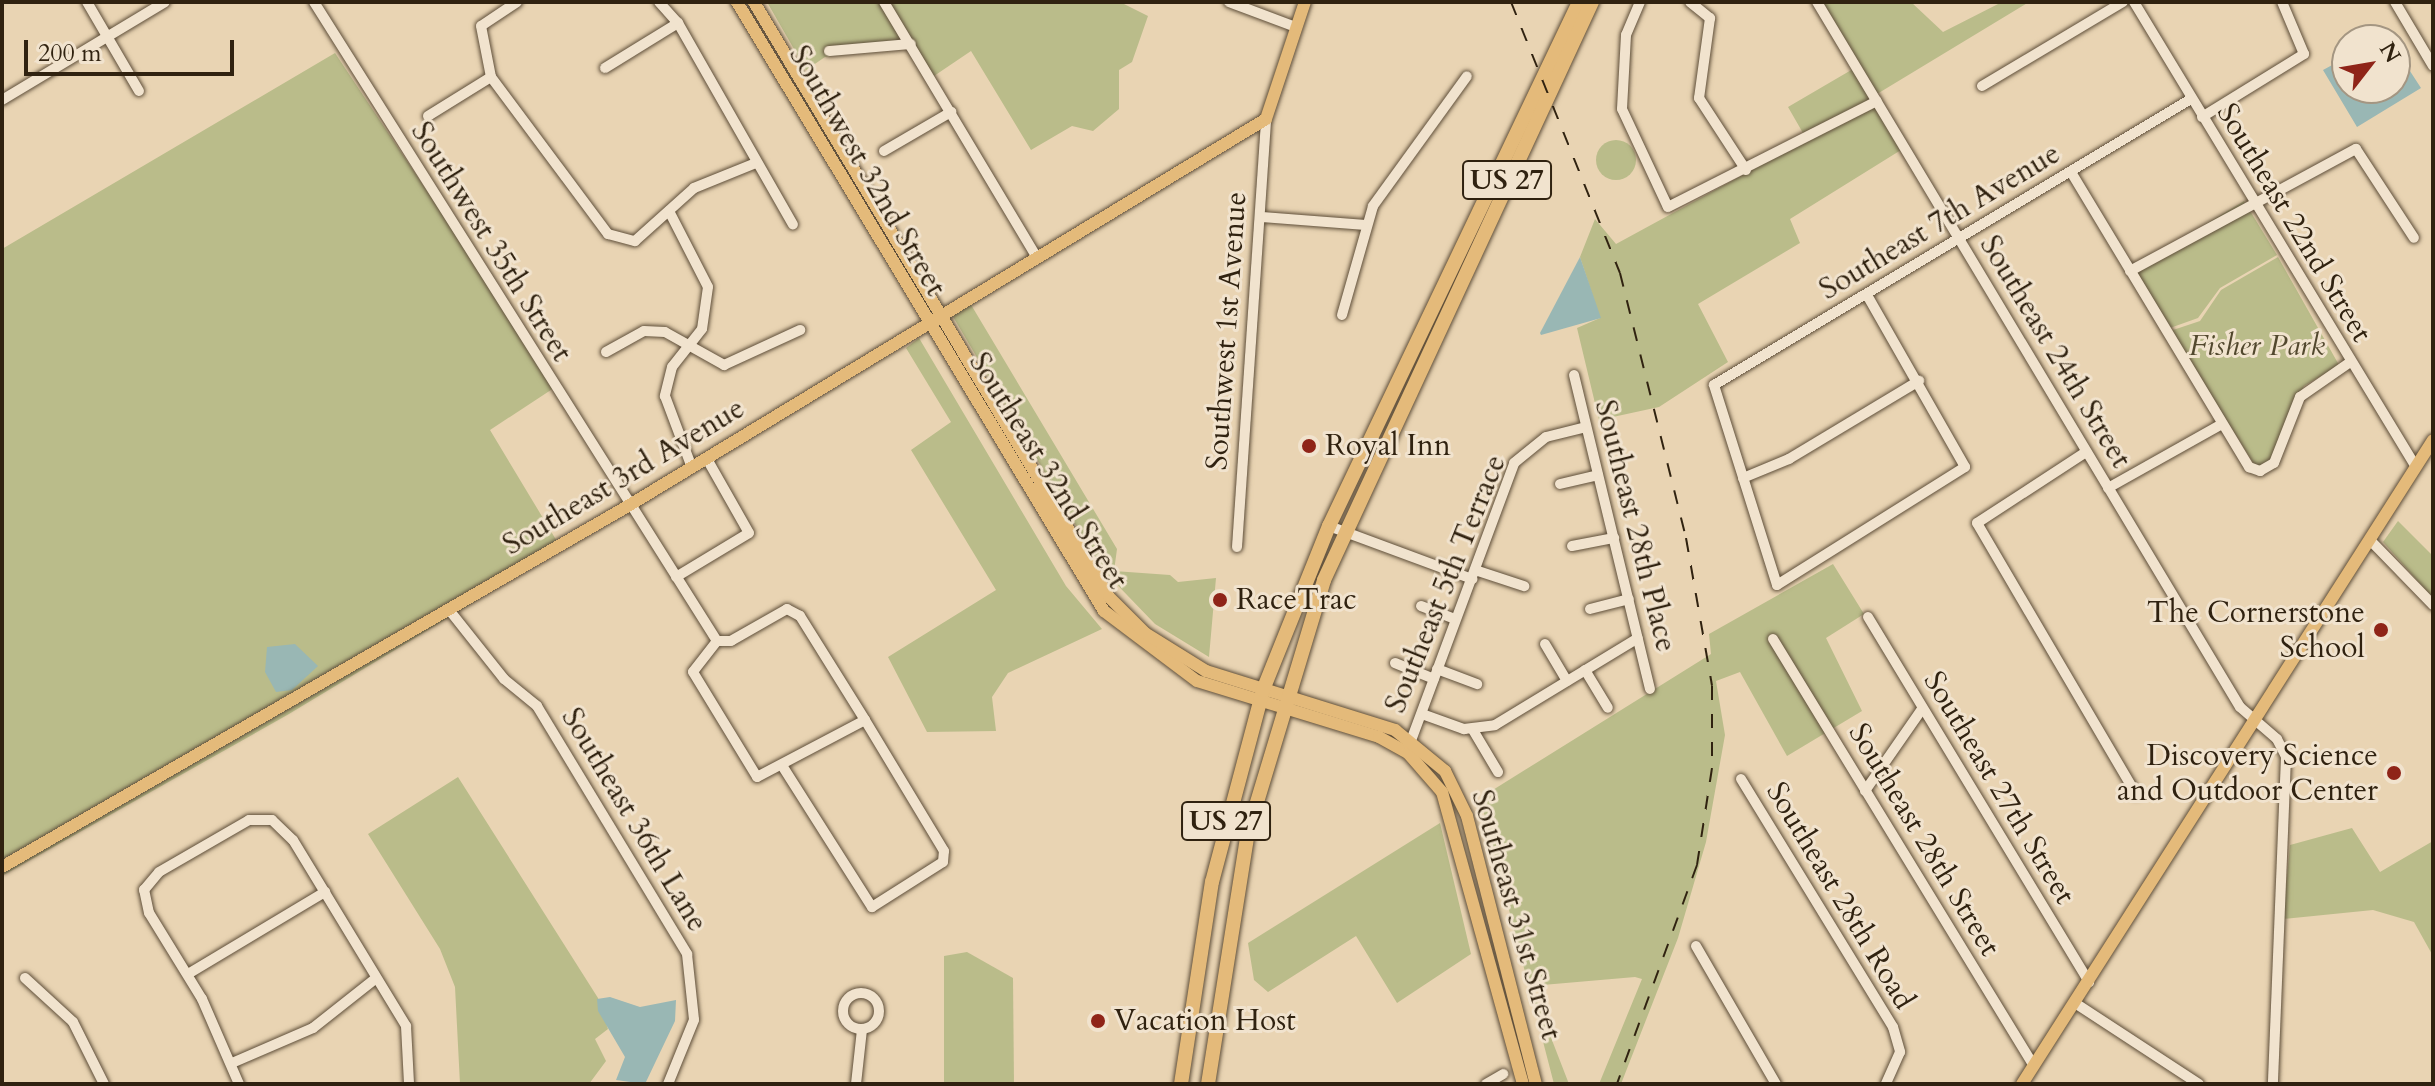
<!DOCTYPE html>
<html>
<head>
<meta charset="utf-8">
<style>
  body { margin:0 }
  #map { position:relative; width:2435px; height:1086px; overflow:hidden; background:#e9d4b3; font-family:Cardo,serif }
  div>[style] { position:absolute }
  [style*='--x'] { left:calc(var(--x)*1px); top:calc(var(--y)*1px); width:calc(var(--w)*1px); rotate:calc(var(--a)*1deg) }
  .green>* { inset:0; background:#babc8a }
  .round { border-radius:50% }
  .water>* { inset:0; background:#99b7b4 }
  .roads { filter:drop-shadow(0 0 2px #5e4e39) drop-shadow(0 0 2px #5e4e39) }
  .minor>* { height:10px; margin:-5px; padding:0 5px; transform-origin:5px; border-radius:5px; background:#f1e3ce }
  .minor>.ring { margin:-5px; padding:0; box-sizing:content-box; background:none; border:10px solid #f1e3ce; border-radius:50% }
  .major>* { height:12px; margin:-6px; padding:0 6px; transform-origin:6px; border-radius:6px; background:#e4ba7a }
  .highway>* { height:14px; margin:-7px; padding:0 7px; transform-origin:7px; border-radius:7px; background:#e4ba7a }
  .rail>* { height:2px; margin-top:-1px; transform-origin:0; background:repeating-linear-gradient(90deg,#302210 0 14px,transparent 0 28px) }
  .dots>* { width:22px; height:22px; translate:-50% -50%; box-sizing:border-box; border:4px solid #f1e3ce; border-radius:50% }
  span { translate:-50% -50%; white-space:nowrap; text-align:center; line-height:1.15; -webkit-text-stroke:6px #f1e3ce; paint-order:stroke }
  .shield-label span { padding:2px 6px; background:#f1e3ce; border:2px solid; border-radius:6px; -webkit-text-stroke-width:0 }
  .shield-label { font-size:28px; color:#302210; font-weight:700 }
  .street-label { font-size:30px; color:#302210 }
  .park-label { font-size:30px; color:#52482e; font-style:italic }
  .poi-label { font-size:30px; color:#302210 }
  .left { translate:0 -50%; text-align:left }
  .right { translate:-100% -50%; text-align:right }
  .frame { position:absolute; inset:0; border:4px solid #302210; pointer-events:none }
  .north { position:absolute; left:2331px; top:24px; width:80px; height:80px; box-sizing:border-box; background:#f1e3ce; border:2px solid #a49682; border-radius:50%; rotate:59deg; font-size:22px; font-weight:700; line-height:32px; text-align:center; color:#302210 }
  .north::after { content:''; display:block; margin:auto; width:28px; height:36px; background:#8f2418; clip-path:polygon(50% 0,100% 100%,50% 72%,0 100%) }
  .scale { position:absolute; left:24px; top:40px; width:210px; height:36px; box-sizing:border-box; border:4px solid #302210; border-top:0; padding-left:10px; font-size:24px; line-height:28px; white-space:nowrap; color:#302210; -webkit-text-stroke:6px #f1e3ce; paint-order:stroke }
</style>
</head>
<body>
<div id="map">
  <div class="green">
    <i style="clip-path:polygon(767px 2px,879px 2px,904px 41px,825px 47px,825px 54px,879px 50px,825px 57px,806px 70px)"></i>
    <i style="clip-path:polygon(889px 2px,1120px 2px,1148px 16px,1132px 62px,1119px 70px,1119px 109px,1093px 131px,1072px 126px,1031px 150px,971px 51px,934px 76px)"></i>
    <i style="clip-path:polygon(1823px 2px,1911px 2px,1943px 32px,2002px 2px,2029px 2px,1877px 94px)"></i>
    <i style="clip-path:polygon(335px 53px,557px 386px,490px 430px,558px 543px,2px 863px,2px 249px)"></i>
    <i style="clip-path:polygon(1853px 69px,1901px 150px,1790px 219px,1800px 243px,1698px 304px,1728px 362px,1659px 407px,1599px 420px,1577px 328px,1600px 318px,1580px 257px,1595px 219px,1616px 244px,1807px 140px,1788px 107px)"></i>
    <i class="round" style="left:1596px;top:140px;width:40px;height:40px"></i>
    <i style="clip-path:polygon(2244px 201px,2277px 255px,2220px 288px,2198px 318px,2170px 328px,2130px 270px)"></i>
    <i style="clip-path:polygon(2278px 257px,2339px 365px,2304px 386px,2269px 463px,2256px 467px,2170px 331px,2200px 321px,2221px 290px)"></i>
    <i style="clip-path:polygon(970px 303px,1117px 549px,1114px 571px,1170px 575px,1178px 582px,1216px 578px,1209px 657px,1155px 624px,1101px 568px,952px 315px)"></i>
    <i style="clip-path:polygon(919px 338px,1066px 586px,1102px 629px,1008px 673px,992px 697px,996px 731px,927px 732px,888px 657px,996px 590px,911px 450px,951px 422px,906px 348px)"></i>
    <i style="clip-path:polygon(2398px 521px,2433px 556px,2433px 598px,2383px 542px)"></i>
    <i style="clip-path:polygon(562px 549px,289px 714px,2px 876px,2px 872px)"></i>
    <i style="clip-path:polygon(1833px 564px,1864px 614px,1826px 638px,1862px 711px,1787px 756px,1740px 672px,1716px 681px,1725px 735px,1706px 842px,1678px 938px,1621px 1084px,1599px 1084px,1642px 979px,1635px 977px,1531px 986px,1569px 1084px,1554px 1084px,1480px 798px,1711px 654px,1709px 634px)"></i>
    <i style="clip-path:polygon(458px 777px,598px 998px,608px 1029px,595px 1039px,606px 1061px,589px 1084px,460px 1084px,455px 987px,440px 949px,368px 834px)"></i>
    <i style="clip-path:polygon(1440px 823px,1471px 954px,1397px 1003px,1356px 936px,1268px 992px,1254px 980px,1248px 943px)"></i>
    <i style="clip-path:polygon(2352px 828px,2380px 872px,2433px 841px,2433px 956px,2414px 922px,2373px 910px,2283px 919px,2290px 845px)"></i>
    <i style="clip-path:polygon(967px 952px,1013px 978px,1014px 1084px,944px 1084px,944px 956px)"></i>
  </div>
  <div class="water">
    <i style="clip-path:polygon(2395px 48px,2421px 88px,2357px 127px,2323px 70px,2347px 57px,2347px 88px,2395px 88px)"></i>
    <i style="clip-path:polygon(1580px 257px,1601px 318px,1541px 335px,1540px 333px)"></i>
    <i style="clip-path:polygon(295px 644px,318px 666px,292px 690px,276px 692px,265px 672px,267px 647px)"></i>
    <i style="clip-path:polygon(610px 997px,640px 1007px,676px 1000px,675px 1021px,645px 1084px,616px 1080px,625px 1057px,598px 1011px,597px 999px)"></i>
  </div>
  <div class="roads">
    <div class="minor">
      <i style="--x:87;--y:2;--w:103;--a:59.7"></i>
      <i style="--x:314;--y:2;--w:755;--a:57.76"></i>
      <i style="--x:517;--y:2;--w:43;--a:146.3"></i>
      <i style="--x:481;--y:26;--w:52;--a:78.9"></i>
      <i style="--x:491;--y:77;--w:196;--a:53.3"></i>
      <i style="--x:608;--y:234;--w:28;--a:15"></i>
      <i style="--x:635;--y:241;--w:79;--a:-41.9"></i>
      <i style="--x:694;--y:188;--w:67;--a:-22"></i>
      <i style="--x:659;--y:2;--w:28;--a:48"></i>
      <i style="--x:678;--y:23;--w:232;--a:60.3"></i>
      <i style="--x:884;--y:2;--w:298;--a:59.1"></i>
      <i style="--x:1229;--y:2;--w:68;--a:20.6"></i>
      <i style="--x:1640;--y:2;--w:36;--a:113"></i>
      <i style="--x:1626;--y:35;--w:74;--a:93.1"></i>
      <i style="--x:1622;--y:109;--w:108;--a:64.9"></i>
      <i style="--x:1668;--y:207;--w:234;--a:-26.9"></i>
      <i style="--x:1690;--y:2;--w:26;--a:39"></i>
      <i style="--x:1710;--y:18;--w:81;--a:97.8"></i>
      <i style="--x:1699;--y:98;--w:86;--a:56.9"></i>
      <i style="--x:1817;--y:2;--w:822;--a:59.04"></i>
      <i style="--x:2240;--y:707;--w:49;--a:40.9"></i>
      <i style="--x:2277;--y:739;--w:20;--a:63"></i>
      <i style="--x:2286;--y:757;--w:327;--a:92.3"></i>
      <i style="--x:2134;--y:2;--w:544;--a:58.77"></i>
      <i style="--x:2395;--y:2;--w:74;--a:59.3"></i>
      <i style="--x:829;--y:51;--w:82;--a:-4.9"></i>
      <i style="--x:605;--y:68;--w:86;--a:-31.7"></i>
      <i style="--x:1982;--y:86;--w:164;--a:-30.8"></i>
      <i style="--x:2;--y:100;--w:190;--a:-31"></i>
      <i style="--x:428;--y:116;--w:74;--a:-31.8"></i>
      <i style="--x:2202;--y:117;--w:120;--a:-31.7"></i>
      <i style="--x:2304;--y:54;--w:56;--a:-112.9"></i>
      <i style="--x:884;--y:151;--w:78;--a:-30.2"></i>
      <i style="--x:2071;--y:172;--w:345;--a:58.9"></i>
      <i style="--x:2249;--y:467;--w:12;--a:20"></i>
      <i style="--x:2260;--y:471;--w:16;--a:-30"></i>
      <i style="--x:2274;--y:463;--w:71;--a:-68.5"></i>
      <i style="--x:2300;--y:397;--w:60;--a:-34.8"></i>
      <i style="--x:669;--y:211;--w:85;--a:62.8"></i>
      <i style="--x:708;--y:287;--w:42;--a:98.1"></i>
      <i style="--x:702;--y:329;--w:48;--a:128.3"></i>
      <i style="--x:672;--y:367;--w:30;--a:104"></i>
      <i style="--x:665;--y:396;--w:77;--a:69.4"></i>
      <i style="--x:1262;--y:217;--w:104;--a:4.4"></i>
      <i style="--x:2130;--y:271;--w:257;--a:-28.4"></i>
      <i style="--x:2356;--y:149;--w:106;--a:56.9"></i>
      <i style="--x:1867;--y:295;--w:198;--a:60.3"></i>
      <i style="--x:1965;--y:467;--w:222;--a:147.9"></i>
      <i style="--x:1777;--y:585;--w:210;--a:-107.5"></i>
      <i style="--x:1714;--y:385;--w:556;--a:-30.95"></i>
      <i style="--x:1342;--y:315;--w:113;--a:-74.1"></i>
      <i style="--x:1373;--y:206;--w:160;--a:-54.1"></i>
      <i style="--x:606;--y:352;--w:43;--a:-28.9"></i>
      <i style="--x:644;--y:331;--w:21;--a:3"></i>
      <i style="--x:665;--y:332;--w:68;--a:29.2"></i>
      <i style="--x:724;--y:365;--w:84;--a:-24.7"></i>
      <i style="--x:1574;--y:375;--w:323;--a:76.4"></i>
      <i style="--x:2086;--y:452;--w:130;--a:146.9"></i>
      <i style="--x:1977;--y:523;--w:314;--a:59.6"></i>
      <i style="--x:1743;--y:478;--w:50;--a:-22.4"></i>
      <i style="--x:1789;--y:459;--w:152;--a:-31"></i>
      <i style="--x:1560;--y:484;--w:39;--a:-13"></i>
      <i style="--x:2108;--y:488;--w:131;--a:-29.3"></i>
      <i style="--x:1329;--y:526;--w:153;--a:20.3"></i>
      <i style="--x:2370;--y:540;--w:91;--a:45.9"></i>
      <i style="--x:1572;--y:546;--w:43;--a:-10.8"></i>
      <i style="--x:1237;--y:547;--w:429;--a:-86.1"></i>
      <i style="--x:1475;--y:570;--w:52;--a:18.1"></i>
      <i style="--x:676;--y:577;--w:85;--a:-31.1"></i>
      <i style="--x:749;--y:533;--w:85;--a:-119.6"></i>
      <i style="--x:1421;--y:606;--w:36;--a:21"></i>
      <i style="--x:1590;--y:609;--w:40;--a:-14.4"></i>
      <i style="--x:450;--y:611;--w:87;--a:51.5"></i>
      <i style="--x:504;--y:679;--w:43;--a:39.3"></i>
      <i style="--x:537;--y:706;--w:290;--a:58.8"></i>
      <i style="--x:687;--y:954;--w:66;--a:83.9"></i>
      <i style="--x:694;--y:1020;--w:69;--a:112.1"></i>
      <i style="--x:1868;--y:617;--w:427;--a:58.8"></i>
      <i style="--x:1773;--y:639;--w:500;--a:58.57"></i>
      <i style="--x:1545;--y:644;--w:43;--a:59.3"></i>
      <i style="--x:1395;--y:663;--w:42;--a:22.3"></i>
      <i style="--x:1437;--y:669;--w:43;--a:20.6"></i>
      <i style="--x:1585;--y:670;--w:44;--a:58.8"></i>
      <i style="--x:1422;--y:714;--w:45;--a:19.7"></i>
      <i style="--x:1464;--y:729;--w:31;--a:-7"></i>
      <i style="--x:1495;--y:725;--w:167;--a:-31.3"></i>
      <i style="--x:1473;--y:730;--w:49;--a:59.2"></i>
      <i style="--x:1409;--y:746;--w:302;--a:-69.6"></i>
      <i style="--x:1514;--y:463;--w:41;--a:-39.1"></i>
      <i style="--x:1546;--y:437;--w:41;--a:-14"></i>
      <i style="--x:783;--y:767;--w:166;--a:57.6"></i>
      <i style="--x:872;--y:907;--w:84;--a:-32.4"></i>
      <i style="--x:943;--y:862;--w:11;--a:-85"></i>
      <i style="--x:944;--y:851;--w:153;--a:-121.1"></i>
      <i style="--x:865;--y:720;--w:123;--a:-122"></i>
      <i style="--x:800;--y:616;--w:15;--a:-152"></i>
      <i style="--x:787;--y:609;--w:64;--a:150.3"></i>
      <i style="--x:731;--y:641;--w:14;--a:180"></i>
      <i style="--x:717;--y:641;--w:39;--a:128"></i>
      <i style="--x:693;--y:672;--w:123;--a:58.6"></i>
      <i style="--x:757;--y:777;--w:122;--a:-27.8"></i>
      <i style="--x:1741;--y:779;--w:291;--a:58.5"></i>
      <i style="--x:1893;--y:1027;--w:26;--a:74"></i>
      <i style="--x:1900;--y:1052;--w:35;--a:114"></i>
      <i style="--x:1865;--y:791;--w:100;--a:-55.2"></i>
      <i style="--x:1696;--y:946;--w:160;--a:59.9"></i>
      <i style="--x:188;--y:974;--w:160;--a:-30.9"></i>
      <i style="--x:25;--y:978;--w:65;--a:42.5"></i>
      <i style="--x:73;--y:1022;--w:69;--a:63.4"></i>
      <i class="ring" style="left:843px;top:993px;width:26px;height:26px"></i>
      <i style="--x:2075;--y:1003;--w:148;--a:33.2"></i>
      <i style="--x:232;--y:1063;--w:88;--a:-23.4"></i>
      <i style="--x:313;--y:1028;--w:79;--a:-38.3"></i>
      <i style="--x:239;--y:1084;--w:93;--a:-113.5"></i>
      <i style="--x:202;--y:999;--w:101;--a:-121.6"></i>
      <i style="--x:149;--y:913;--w:24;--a:-102"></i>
      <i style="--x:144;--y:890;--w:23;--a:-50"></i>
      <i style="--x:159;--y:872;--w:104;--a:-30"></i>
      <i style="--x:249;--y:820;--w:23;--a:0"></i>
      <i style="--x:272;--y:820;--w:29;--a:44"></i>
      <i style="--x:293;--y:840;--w:218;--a:58.7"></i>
      <i style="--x:406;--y:1026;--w:58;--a:87"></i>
      <i style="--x:856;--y:1084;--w:54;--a:-83.7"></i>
      <i style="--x:1486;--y:1084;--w:20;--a:-30"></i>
    </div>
    <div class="major">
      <i style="--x:737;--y:2;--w:711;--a:58.93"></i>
      <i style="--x:1104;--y:611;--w:116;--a:37"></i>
      <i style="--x:1197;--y:681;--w:190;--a:17.1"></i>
      <i style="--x:1379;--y:737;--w:33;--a:29"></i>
      <i style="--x:1408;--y:753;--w:52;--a:48.9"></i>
      <i style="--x:1442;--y:792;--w:303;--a:74.5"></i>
      <i style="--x:754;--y:2;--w:693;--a:59.18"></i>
      <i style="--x:1109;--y:597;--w:51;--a:45"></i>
      <i style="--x:1145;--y:633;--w:72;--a:31.9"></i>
      <i style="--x:1206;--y:671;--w:198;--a:17.3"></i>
      <i style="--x:1395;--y:730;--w:65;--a:39.4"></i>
      <i style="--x:1445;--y:771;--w:50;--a:63.9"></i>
      <i style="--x:1467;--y:816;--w:277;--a:75.6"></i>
      <i style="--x:2;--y:867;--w:723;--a:-29.97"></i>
      <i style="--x:628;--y:506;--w:746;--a:-31.24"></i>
      <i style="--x:1266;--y:119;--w:123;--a:-71.6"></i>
      <i style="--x:2022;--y:1084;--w:764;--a:-57.45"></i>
    </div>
    <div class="highway">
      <i style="--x:1181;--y:1084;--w:204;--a:-81.3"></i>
      <i style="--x:1212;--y:882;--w:199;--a:-75.1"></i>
      <i style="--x:1263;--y:690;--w:177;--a:-68.1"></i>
      <i style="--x:1329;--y:526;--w:581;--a:-64.49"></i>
      <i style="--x:1208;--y:1084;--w:255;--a:-81"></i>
      <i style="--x:1248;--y:832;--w:263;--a:-73.2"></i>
      <i style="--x:1324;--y:580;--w:637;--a:-65.12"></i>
    </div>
  </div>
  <div class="rail">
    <i style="--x:1511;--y:2;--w:292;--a:68.1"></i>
    <i style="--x:1620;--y:273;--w:273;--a:76"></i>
    <i style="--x:1686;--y:538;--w:150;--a:80"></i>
    <i style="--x:1712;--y:686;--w:82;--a:90"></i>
    <i style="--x:1712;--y:768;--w:98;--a:98.8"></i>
    <i style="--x:1697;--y:865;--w:233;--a:110.1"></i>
  </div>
  <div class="dots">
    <i style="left:1309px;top:446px;background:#8f2418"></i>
    <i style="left:1220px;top:600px;background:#8f2418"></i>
    <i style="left:2381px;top:630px;background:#8f2418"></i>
    <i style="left:2394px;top:773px;background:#8f2418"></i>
    <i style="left:1098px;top:1021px;background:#8f2418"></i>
  </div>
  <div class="shield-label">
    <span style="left:1507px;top:180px">US 27</span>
    <span style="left:1226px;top:821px">US 27</span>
  </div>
  <div class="street-label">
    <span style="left:867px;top:171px;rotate:60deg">Southwest 32nd Street</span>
    <span style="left:1940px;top:222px;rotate:-31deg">Southeast 7th Avenue</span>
    <span style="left:2294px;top:223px;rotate:59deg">Southeast 22nd Street</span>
    <span style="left:491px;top:242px;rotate:58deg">Southwest 35th Street</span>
    <span style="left:1227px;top:331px;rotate:-86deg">Southwest 1st Avenue</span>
    <span style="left:2055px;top:352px;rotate:59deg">Southeast 24th Street</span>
    <span style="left:1048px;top:471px;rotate:58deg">Southeast 32nd Street</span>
    <span style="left:624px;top:477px;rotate:-31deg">Southeast 3rd Avenue</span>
    <span style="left:1635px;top:526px;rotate:76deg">Southeast 28th Place</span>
    <span style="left:1446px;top:584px;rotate:-68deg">Southeast 5th Terrace</span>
    <span style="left:1999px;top:788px;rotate:59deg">Southeast 27th Street</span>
    <span style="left:634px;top:820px;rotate:59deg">Southeast 36th Lane</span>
    <span style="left:1924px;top:840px;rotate:59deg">Southeast 28th Street</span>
    <span style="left:1840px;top:896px;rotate:59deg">Southeast 28th Road</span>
    <span style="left:1516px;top:915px;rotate:74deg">Southeast 31st Street</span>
  </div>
  <div class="park-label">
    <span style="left:2257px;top:346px">Fisher Park</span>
  </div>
  <div class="poi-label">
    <span class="left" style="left:1325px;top:446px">Royal Inn</span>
    <span class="left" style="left:1236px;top:600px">RaceTrac</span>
    <span class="right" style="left:2365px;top:630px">The Cornerstone<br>School</span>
    <span class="right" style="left:2378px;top:773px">Discovery Science<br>and Outdoor Center</span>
    <span class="left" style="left:1114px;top:1021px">Vacation Host</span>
  </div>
  <div class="frame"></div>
  <div class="north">N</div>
  <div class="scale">200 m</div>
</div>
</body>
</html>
